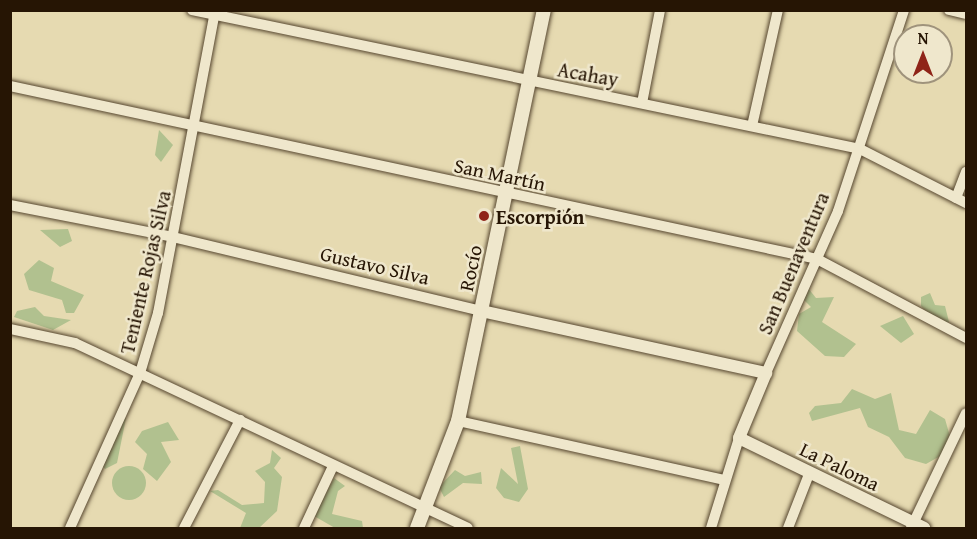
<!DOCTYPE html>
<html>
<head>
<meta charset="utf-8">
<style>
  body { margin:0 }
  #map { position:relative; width:977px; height:539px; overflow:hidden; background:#e6dab1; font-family:"Gentium Book Plus",serif }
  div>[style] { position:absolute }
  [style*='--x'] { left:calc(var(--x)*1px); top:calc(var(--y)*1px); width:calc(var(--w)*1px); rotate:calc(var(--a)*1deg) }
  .green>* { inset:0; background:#b1c18f }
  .round { border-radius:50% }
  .roads { filter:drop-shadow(0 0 2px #56462f) drop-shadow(0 0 2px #56462f) }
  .minor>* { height:10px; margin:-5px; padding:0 5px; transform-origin:5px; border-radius:5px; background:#efe7cc }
  .tertiary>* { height:12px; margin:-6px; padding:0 6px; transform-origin:6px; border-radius:6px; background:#efe7cc }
  .secondary>* { height:14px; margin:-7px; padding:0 7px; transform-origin:7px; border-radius:7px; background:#efe7cc }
  .dots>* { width:16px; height:16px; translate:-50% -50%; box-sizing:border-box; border:3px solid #efe7cc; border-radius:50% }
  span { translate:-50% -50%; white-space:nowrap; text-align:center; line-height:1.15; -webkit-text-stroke:5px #efe7cc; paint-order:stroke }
  .street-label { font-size:20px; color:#261504 }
  .poi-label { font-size:20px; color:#261504; font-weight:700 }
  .left { translate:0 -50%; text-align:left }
  .frame { position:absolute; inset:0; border:12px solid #261504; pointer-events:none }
  .north { position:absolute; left:893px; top:24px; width:60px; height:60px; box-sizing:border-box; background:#efe7cc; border:2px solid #9f937c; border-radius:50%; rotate:0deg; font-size:16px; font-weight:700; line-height:24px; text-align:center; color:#261504 }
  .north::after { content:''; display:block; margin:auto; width:21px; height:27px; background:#8f2418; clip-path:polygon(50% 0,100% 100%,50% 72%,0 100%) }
</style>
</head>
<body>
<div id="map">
  <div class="green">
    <i style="clip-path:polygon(159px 130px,173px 145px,161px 162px,155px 155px)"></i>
    <i style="clip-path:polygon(68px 229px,72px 241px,60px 247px,40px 230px)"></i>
    <i style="clip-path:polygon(39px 260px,54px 268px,51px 281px,84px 295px,74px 313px,66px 313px,62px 300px,29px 290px,24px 274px)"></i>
    <i style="clip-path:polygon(808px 288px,816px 298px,834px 297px,822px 322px,856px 344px,844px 357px,825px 356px,797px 331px,799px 314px,811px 307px,802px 298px)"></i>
    <i style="clip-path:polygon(930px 293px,935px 305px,945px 306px,949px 322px,937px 324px,921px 306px,921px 297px)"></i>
    <i style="clip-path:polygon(35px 307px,44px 316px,71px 320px,53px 330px,14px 317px,17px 311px)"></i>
    <i style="clip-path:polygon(903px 316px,914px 334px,901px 343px,880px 326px)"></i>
    <i style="clip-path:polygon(852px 389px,875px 399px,891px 393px,899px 430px,916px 434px,930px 410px,945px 419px,951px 440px,942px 455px,926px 464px,905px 458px,889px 437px,868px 427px,860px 408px,812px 421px,809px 413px,815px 406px,841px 403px)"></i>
    <i style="clip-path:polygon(126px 418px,117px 463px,105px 469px,96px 459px,113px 447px,111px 425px)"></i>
    <i style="clip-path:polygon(168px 422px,179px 440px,161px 442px,171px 462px,157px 481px,143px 469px,147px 454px,135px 442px,142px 431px)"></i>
    <i style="clip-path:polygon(520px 446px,528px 489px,519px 502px,504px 498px,496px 488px,501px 468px,518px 484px,511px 448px)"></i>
    <i style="clip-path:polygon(272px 450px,281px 458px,274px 468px,282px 477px,277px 511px,259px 528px,240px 528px,246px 513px,210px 491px,218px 490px,242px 505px,264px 503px,265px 482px,255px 471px,270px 463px)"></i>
    <i class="round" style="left:112px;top:466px;width:34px;height:34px"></i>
    <i style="clip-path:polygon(455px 470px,465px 476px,481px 472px,482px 484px,463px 483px,444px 497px,439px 487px)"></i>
    <i style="clip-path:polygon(334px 478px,345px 486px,338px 491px,332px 514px,362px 521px,363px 528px,335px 528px,314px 516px)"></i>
  </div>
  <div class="roads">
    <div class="minor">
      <i style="--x:192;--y:10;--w:682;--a:11.75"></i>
      <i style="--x:860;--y:149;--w:119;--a:27"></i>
      <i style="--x:949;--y:10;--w:17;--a:13"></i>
      <i style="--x:10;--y:86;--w:825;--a:12.1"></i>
      <i style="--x:817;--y:259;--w:169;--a:27.9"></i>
      <i style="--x:642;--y:103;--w:95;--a:-79"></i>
      <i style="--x:752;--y:126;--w:119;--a:-77.4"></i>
      <i style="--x:956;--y:198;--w:28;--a:-69"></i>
      <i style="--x:10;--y:205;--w:166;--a:11.1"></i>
      <i style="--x:173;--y:237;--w:317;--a:13.5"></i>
      <i style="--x:10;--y:329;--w:66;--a:12.2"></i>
      <i style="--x:75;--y:343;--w:434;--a:25.2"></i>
      <i style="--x:766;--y:373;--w:177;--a:-66"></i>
      <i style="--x:838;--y:211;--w:212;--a:-71.8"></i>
      <i style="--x:458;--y:421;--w:272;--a:12.5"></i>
      <i style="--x:70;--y:528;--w:170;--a:-65.7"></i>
      <i style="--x:140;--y:373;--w:63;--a:-73.3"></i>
      <i style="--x:158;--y:313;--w:307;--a:-79.3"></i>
      <i style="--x:184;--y:528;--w:122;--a:-62.6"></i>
      <i style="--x:304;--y:528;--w:68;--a:-64.9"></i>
      <i style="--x:711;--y:528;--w:94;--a:-72.7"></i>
      <i style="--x:788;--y:528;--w:58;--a:-68.7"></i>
      <i style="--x:911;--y:528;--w:127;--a:-64.4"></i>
    </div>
    <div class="tertiary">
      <i style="--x:481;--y:311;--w:292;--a:12.3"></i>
      <i style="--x:766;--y:373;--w:70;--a:112.6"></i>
      <i style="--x:739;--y:438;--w:206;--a:25.9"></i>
    </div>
    <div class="secondary">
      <i style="--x:417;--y:528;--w:115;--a:-69"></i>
      <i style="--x:458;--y:421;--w:420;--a:-78.2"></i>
    </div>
  </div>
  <div class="dots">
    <i style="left:484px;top:216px;background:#8f2418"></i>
  </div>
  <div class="street-label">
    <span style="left:588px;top:74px;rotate:10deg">Acahay</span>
    <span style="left:500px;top:174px;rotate:12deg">San Martín</span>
    <span style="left:793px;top:263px;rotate:-67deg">San Buenaventura</span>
    <span style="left:375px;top:265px;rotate:13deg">Gustavo Silva</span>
    <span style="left:470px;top:268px;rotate:-78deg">Rocío</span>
    <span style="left:145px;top:272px;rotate:-77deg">Teniente Rojas Silva</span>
    <span style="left:840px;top:466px;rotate:26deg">La Paloma</span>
  </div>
  <div class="poi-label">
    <span class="left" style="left:496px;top:216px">Escorpión</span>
  </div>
  <div class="frame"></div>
  <div class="north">N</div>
</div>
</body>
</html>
